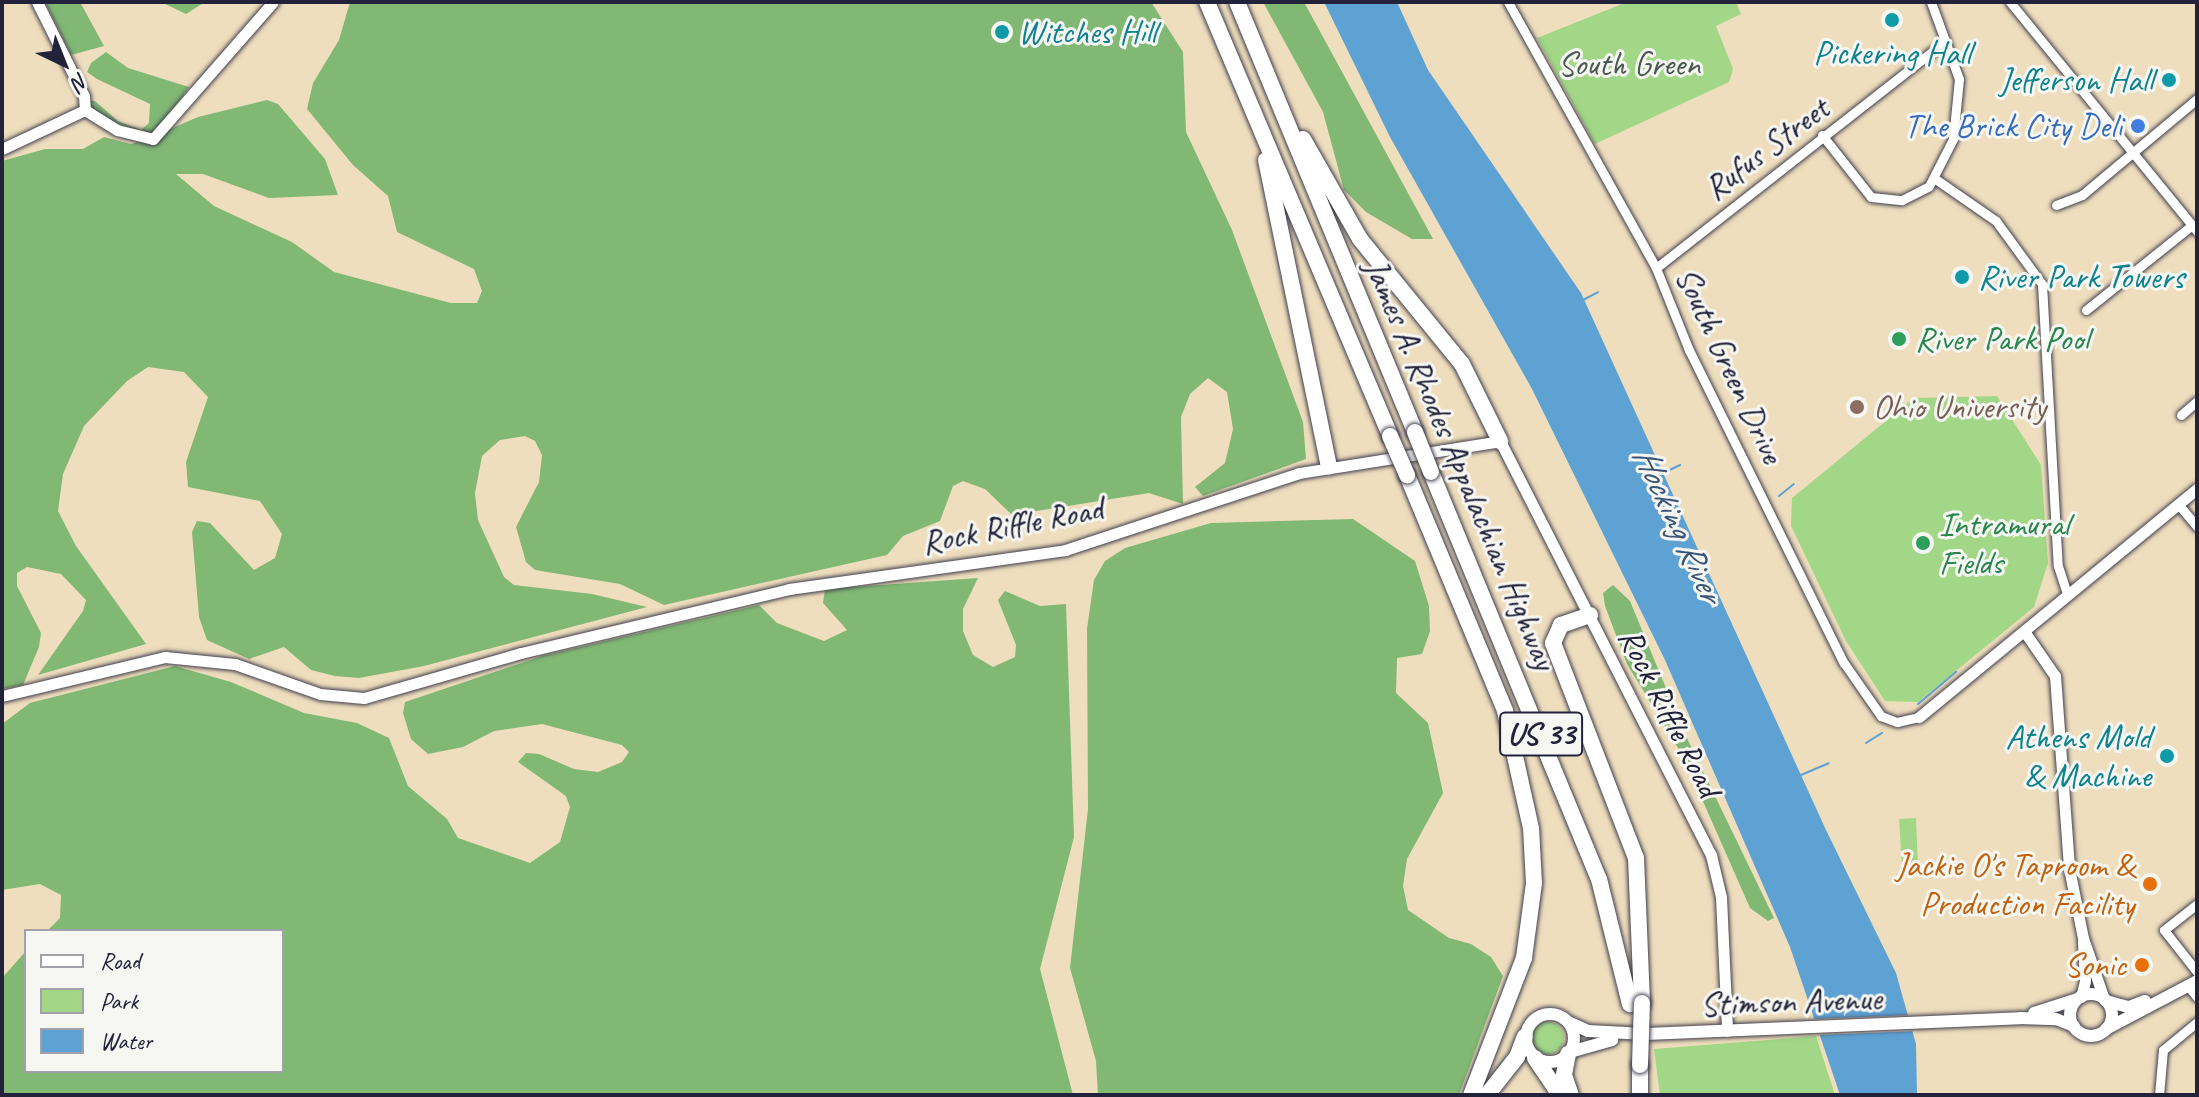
<!DOCTYPE html>
<html>
<head>
<meta charset="utf-8">
<style>
  body { margin:0 }
  #map { position:relative; width:2199px; height:1097px; overflow:hidden; background:#eedebd; font-family:Caveat,sans-serif }
  div>[style] { position:absolute }
  [style*='--x'] { left:calc(var(--x)*1px); top:calc(var(--y)*1px); width:calc(var(--w)*1px); rotate:calc(var(--a)*1deg) }
  .green>* { inset:0; background:#a2d787 }
  .round { border-radius:50% }
  .forest>* { inset:0; background:#81b874 }
  .water>* { inset:0; background:#5ea2d3 }
  .pier>* { inset:0; background:#eedebd }
  .stream>* { height:2px; margin:-1px; padding:0 1px; transform-origin:1px; border-radius:1px; background:#5ea2d3 }
  .roads { filter:drop-shadow(0 0 2px #413e4e) drop-shadow(0 0 2px #413e4e) }
  .minor>* { height:9px; margin:-4.5px; padding:0 4.5px; transform-origin:4.5px; border-radius:4.5px; background:#fff }
  .tertiary>* { height:11px; margin:-5.5px; padding:0 5.5px; transform-origin:5.5px; border-radius:5.5px; background:#fff }
  .secondary>* { height:12px; margin:-6px; padding:0 6px; transform-origin:6px; border-radius:6px; background:#fff }
  .secondary>.ring { margin:-6px; padding:0; box-sizing:content-box; background:none; border:12px solid #fff; border-radius:50% }
  .motorway>* { height:16px; margin:-8px; padding:0 8px; transform-origin:8px; border-radius:8px; background:#fff }
  .bridges { filter:drop-shadow(0 0 2px #413e4e) drop-shadow(0 0 2px #413e4e) }
  .motorway-bridge>* { height:16px; margin:-8px; padding:0 8px; transform-origin:8px; border-radius:8px; background:#fff }
  .dots>* { width:22px; height:22px; translate:-50% -50%; box-sizing:border-box; border:4px solid #f6f6f2; border-radius:50% }
  span { translate:-50% -50%; white-space:nowrap; text-align:center; line-height:1.15; -webkit-text-stroke:6px #f6f6f2; paint-order:stroke }
  .shield-label span { padding:2px 6px; background:#f6f6f2; border:2px solid; border-radius:6px; -webkit-text-stroke-width:0 }
  .shield-label { font-size:32px; color:#22223b; font-weight:700 }
  .culture-label { font-size:34px; color:#0d838f }
  .left { translate:0 -50%; text-align:left }
  .right { translate:-100% -50%; text-align:right }
  .park-label { font-size:34px; color:#485852 }
  .shop-label { font-size:34px; color:#366cbe }
  .street-label { font-size:34px; color:#22223b }
  .leisure-label { font-size:34px; color:#27864d }
  .education-label { font-size:34px; color:#785e54 }
  .food-label { font-size:34px; color:#c56008 }
  .water-label { font-size:36px; color:#3a5578; font-style:italic }
  .frame { position:absolute; inset:0; border:4px solid #22223b; pointer-events:none }
  .legend { position:absolute; left:24px; top:929px; width:260px; height:144px; box-sizing:border-box; background:#f6f6f2; border:2px solid #a1a1a9; margin:0; padding:10px 14px; list-style:none; font-size:24px; color:#22223b }
  .legend li { display:flex; align-items:center; gap:16px; height:40px }
  .legend b { width:40px; border:2px solid #a1a1a9 }
  .north { position:absolute; left:24px; top:24px; width:80px; height:80px; -webkit-text-stroke:6px #f6f6f2; paint-order:stroke; rotate:137deg; font-size:22px; font-weight:700; line-height:32px; text-align:center; color:#22223b }
  .north::after { content:''; display:block; margin:auto; width:28px; height:36px; background:#22223b; clip-path:polygon(50% 0,100% 100%,50% 72%,0 100%) }
</style>
</head>
<body>
<div id="map">
  <div class="green">
    <i style="clip-path:polygon(1627px 2px,1736px 2px,1741px 14px,1716px 26px,1733px 69px,1729px 82px,1595px 144px,1537px 38px)"></i>
    <i style="clip-path:polygon(1997px 396px,2041px 465px,2048px 563px,2034px 607px,1918px 702px,1885px 701px,1846px 641px,1791px 526px,1792px 498px,1914px 398px)"></i>
    <i style="clip-path:polygon(1916px 818px,1918px 866px,1902px 867px,1899px 819px)"></i>
    <i class="round" style="left:1532px;top:1022px;width:32px;height:32px"></i>
    <i style="clip-path:polygon(1816px 1036px,1835px 1095px,1660px 1095px,1654px 1049px)"></i>
  </div>
  <div class="forest">
    <i style="clip-path:polygon(45px 2px,80px 2px,104px 46px,71px 55px)"></i>
    <i style="clip-path:polygon(161px 2px,205px 2px,186px 14px)"></i>
    <i style="clip-path:polygon(350px 2px,1151px 2px,1183px 52px,1186px 132px,1232px 230px,1303px 422px,1306px 459px,1203px 496px,1195px 487px,1225px 463px,1233px 429px,1227px 392px,1208px 378px,1190px 394px,1181px 417px,1183px 504px,1149px 493px,1012px 515px,985px 489px,963px 481px,953px 486px,940px 521px,903px 536px,887px 555px,664px 605px,620px 584px,535px 570px,526px 562px,516px 527px,539px 482px,542px 455px,535px 441px,525px 436px,500px 440px,482px 456px,475px 493px,478px 520px,504px 577px,514px 585px,592px 594px,647px 607px,424px 666px,359px 678px,335px 676px,311px 670px,284px 647px,249px 659px,207px 640px,199px 617px,192px 532px,197px 521px,210px 523px,254px 570px,275px 558px,282px 534px,260px 501px,188px 487px,186px 462px,208px 397px,184px 372px,148px 367px,127px 381px,84px 426px,63px 474px,58px 511px,76px 546px,146px 644px,38px 675px,83px 611px,86px 600px,61px 574px,27px 567px,17px 573px,17px 586px,41px 633px,39px 647px,23px 685px,2px 689px,2px 161px,45px 149px,83px 149px,104px 137px,131px 144px,150px 138px,89px 110px,89px 101px,95px 101px,118px 121px,141px 130px,149px 123px,150px 104px,97px 79px,87px 72px,91px 63px,106px 52px,128px 68px,189px 87px,154px 136px,198px 117px,267px 100px,278px 104px,325px 159px,338px 195px,269px 198px,203px 174px,176px 174px,214px 206px,292px 242px,334px 272px,451px 303px,477px 303px,482px 291px,474px 269px,397px 232px,388px 196px,353px 165px,307px 109px,313px 83px,339px 40px)"></i>
    <i style="clip-path:polygon(1263px 2px,1304px 2px,1433px 239px,1412px 239px,1366px 212px,1344px 190px,1323px 112px)"></i>
    <i style="clip-path:polygon(1353px 519px,1415px 561px,1429px 606px,1430px 631px,1422px 654px,1397px 658px,1396px 693px,1428px 723px,1443px 793px,1407px 859px,1403px 886px,1408px 910px,1449px 938px,1471px 944px,1491px 957px,1503px 976px,1459px 1095px,1098px 1095px,1096px 1061px,1070px 968px,1088px 809px,1087px 629px,1094px 580px,1105px 561px,1125px 548px,1211px 523px)"></i>
    <i style="clip-path:polygon(978px 578px,963px 609px,963px 631px,973px 655px,993px 667px,1015px 657px,1016px 645px,998px 600px,1005px 591px,1040px 606px,1066px 604px,1074px 837px,1040px 969px,1073px 1095px,2px 1095px,2px 978px,26px 951px,26px 1071px,282px 1071px,282px 931px,47px 931px,60px 918px,61px 895px,40px 884px,2px 890px,2px 724px,30px 703px,175px 666px,231px 682px,304px 713px,357px 723px,389px 738px,408px 786px,447px 819px,458px 838px,530px 863px,560px 842px,570px 807px,566px 796px,518px 762px,526px 753px,539px 754px,574px 769px,598px 772px,622px 762px,629px 752px,622px 745px,542px 724px,494px 731px,463px 747px,428px 754px,411px 739px,403px 713px,405px 702px,542px 656px,759px 605px,777px 623px,824px 641px,847px 630px,823px 603px,825px 589px)"></i>
    <i style="clip-path:polygon(1613px 585px,1630px 601px,1685px 734px,1774px 918px,1768px 921px,1750px 908px,1683px 756px,1627px 664px,1605px 606px,1603px 593px)"></i>
  </div>
  <div class="water">
    <i style="clip-path:polygon(1324px 2px,1397px 2px,1428px 70px,1581px 293px,1826px 830px,1896px 973px,1916px 1044px,1917px 1095px,1840px 1095px,1790px 947px,1665px 660px,1532px 389px,1390px 137px)"></i>
    <i class="round" style="left:1890px;top:328px;width:18px;height:18px"></i>
  </div>
  <div class="pier">
    <i style="clip-path:polygon(1913px 1015px,1917px 1031px,1819px 1035px,1813px 1019px)"></i>
  </div>
  <div class="stream">
    <i style="--x:1583;--y:300;--w:17;--a:-28"></i>
    <i style="--x:1663;--y:473;--w:19;--a:-25"></i>
    <i style="--x:1779;--y:496;--w:19;--a:-39"></i>
    <i style="--x:1918;--y:704;--w:50;--a:-40.1"></i>
    <i style="--x:1866;--y:743;--w:19;--a:-32"></i>
    <i style="--x:1801;--y:775;--w:30;--a:-23"></i>
  </div>
  <div class="roads">
    <div class="minor">
      <i style="--x:1508;--y:2;--w:304;--a:60.9"></i>
      <i style="--x:1656;--y:268;--w:88;--a:68.1"></i>
      <i style="--x:1689;--y:350;--w:349;--a:63.7"></i>
      <i style="--x:1844;--y:663;--w:65;--a:55.1"></i>
      <i style="--x:1881;--y:716;--w:17;--a:21"></i>
      <i style="--x:1897;--y:722;--w:23;--a:-13"></i>
      <i style="--x:2010;--y:2;--w:296;--a:50.8"></i>
      <i style="--x:1822;--y:135;--w:79;--a:51.7"></i>
      <i style="--x:1871;--y:197;--w:31;--a:6"></i>
      <i style="--x:1902;--y:200;--w:30;--a:-27"></i>
      <i style="--x:1929;--y:186;--w:53;--a:-62.9"></i>
      <i style="--x:1953;--y:139;--w:60;--a:-84.3"></i>
      <i style="--x:1959;--y:79;--w:82;--a:-110"></i>
      <i style="--x:1934;--y:178;--w:75;--a:34.7"></i>
      <i style="--x:1996;--y:221;--w:78;--a:53.9"></i>
      <i style="--x:2042;--y:284;--w:282;--a:86.8"></i>
      <i style="--x:2058;--y:566;--w:29;--a:72"></i>
      <i style="--x:2056;--y:205;--w:28;--a:-21"></i>
      <i style="--x:2082;--y:195;--w:150;--a:-39.9"></i>
      <i style="--x:1656;--y:268;--w:368;--a:-38.1"></i>
      <i style="--x:2086;--y:310;--w:136;--a:-38.7"></i>
      <i style="--x:2181;--y:415;--w:21;--a:-41"></i>
      <i style="--x:2178;--y:504;--w:30;--a:50"></i>
      <i style="--x:2197;--y:904;--w:42;--a:141.8"></i>
      <i style="--x:2164;--y:930;--w:53;--a:51.8"></i>
      <i style="--x:2188;--y:986;--w:14;--a:51"></i>
      <i style="--x:2159;--y:1095;--w:45;--a:-84.9"></i>
      <i style="--x:2163;--y:1050;--w:44;--a:-39.5"></i>
    </div>
    <div class="tertiary">
      <i style="--x:37;--y:2;--w:105;--a:63.4"></i>
      <i style="--x:84;--y:96;--w:14;--a:86"></i>
      <i style="--x:85;--y:110;--w:38;--a:32"></i>
      <i style="--x:117;--y:130;--w:37;--a:14"></i>
      <i style="--x:153;--y:139;--w:182;--a:-48.8"></i>
      <i style="--x:2;--y:149;--w:92;--a:-25.2"></i>
      <i style="--x:2024;--y:631;--w:55;--a:55.4"></i>
      <i style="--x:2055;--y:676;--w:193;--a:85.8"></i>
      <i style="--x:2069;--y:868;--w:71;--a:78.7"></i>
      <i style="--x:2083;--y:938;--w:65;--a:71"></i>
      <i style="--x:2;--y:696;--w:168;--a:-13.5"></i>
      <i style="--x:165;--y:657;--w:70;--a:5.7"></i>
      <i style="--x:235;--y:664;--w:90;--a:19.4"></i>
      <i style="--x:320;--y:694;--w:44;--a:5.2"></i>
      <i style="--x:364;--y:698;--w:163;--a:-16"></i>
      <i style="--x:521;--y:653;--w:276;--a:-13.4"></i>
      <i style="--x:789;--y:589;--w:279;--a:-8"></i>
      <i style="--x:1065;--y:550;--w:246;--a:-18.2"></i>
      <i style="--x:1299;--y:473;--w:204;--a:-9"></i>
      <i style="--x:1500;--y:441;--w:465;--a:63"></i>
      <i style="--x:1711;--y:855;--w:43;--a:76.6"></i>
      <i style="--x:1721;--y:897;--w:134;--a:87.4"></i>
      <i style="--x:1919;--y:717;--w:360;--a:-39.4"></i>
      <i style="--x:2081;--y:997;--w:16;--a:-76"></i>
      <i style="--x:2085;--y:981;--w:39;--a:-93"></i>
    </div>
    <div class="secondary">
      <i class="ring" style="left:2070px;top:994px;width:30px;height:30px"></i>
      <i style="--x:2106;--y:1001;--w:24;--a:15"></i>
      <i style="--x:2129;--y:1007;--w:17;--a:-21"></i>
      <i style="--x:2034;--y:1013;--w:45;--a:-18"></i>
      <i class="ring" style="left:1526px;top:1014px;width:36px;height:36px"></i>
      <i style="--x:1568;--y:1022;--w:22;--a:24"></i>
      <i style="--x:1588;--y:1031;--w:58;--a:3"></i>
      <i style="--x:1646;--y:1034;--w:374;--a:-2.4"></i>
      <i style="--x:2020;--y:1018;--w:36;--a:2"></i>
      <i style="--x:2056;--y:1019;--w:19;--a:21"></i>
      <i style="--x:2106;--y:1029;--w:103;--a:-27.8"></i>
      <i style="--x:1570;--y:1052;--w:44;--a:-15.9"></i>
    </div>
    <div class="motorway">
      <i style="--x:1207;--y:2;--w:471;--a:67.1"></i>
      <i style="--x:1237;--y:2;--w:465;--a:67.5"></i>
      <i style="--x:1303;--y:139;--w:115;--a:60.3"></i>
      <i style="--x:1360;--y:239;--w:161;--a:50.8"></i>
      <i style="--x:1462;--y:364;--w:86;--a:63.7"></i>
      <i style="--x:1266;--y:160;--w:313;--a:78.4"></i>
      <i style="--x:1431;--y:472;--w:440;--a:67.6"></i>
      <i style="--x:1599;--y:879;--w:129;--a:76.1"></i>
      <i style="--x:1407;--y:475;--w:256;--a:67.4"></i>
      <i style="--x:1505;--y:711;--w:120;--a:77.5"></i>
      <i style="--x:1531;--y:828;--w:55;--a:86.9"></i>
      <i style="--x:1534;--y:883;--w:76;--a:97.6"></i>
      <i style="--x:1524;--y:958;--w:147;--a:111.1"></i>
      <i style="--x:1590;--y:615;--w:31;--a:161"></i>
      <i style="--x:1561;--y:625;--w:20;--a:114"></i>
      <i style="--x:1553;--y:643;--w:230;--a:68.9"></i>
      <i style="--x:1636;--y:858;--w:145;--a:87.6"></i>
      <i style="--x:1568;--y:1054;--w:21;--a:101"></i>
      <i style="--x:1564;--y:1075;--w:21;--a:71"></i>
      <i style="--x:1535;--y:1058;--w:45;--a:56"></i>
      <i style="--x:1640;--y:1065;--w:30;--a:90"></i>
      <i style="--x:1487;--y:1095;--w:48;--a:-51.7"></i>
      <i style="--x:1517;--y:1057;--w:22;--a:-69"></i>
    </div>
  </div>
  <div class="bridges">
    <div class="motorway-bridge">
      <i style="--x:1415;--y:432;--w:43;--a:68.2"></i>
      <i style="--x:1390;--y:436;--w:43;--a:66.4"></i>
      <i style="--x:1640;--y:1065;--w:62;--a:-88.2"></i>
    </div>
  </div>
  <div class="dots">
    <i style="left:1892px;top:20px;background:#0f9aa8"></i>
    <i style="left:1002px;top:32px;background:#0f9aa8"></i>
    <i style="left:2169px;top:80px;background:#0f9aa8"></i>
    <i style="left:2138px;top:126px;background:#3f7fe0"></i>
    <i style="left:1962px;top:277px;background:#0f9aa8"></i>
    <i style="left:1899px;top:339px;background:#2e9e5b"></i>
    <i style="left:1857px;top:407px;background:#8d6e63"></i>
    <i style="left:1923px;top:543px;background:#2e9e5b"></i>
    <i style="left:2167px;top:756px;background:#0f9aa8"></i>
    <i style="left:2150px;top:884px;background:#e8710a"></i>
    <i style="left:2142px;top:965px;background:#e8710a"></i>
  </div>
  <div class="shield-label">
    <span style="left:1541px;top:734px">US 33</span>
  </div>
  <div class="culture-label">
    <span class="left" style="left:1018px;top:32px">Witches Hill</span>
    <span style="left:1892px;top:53px">Pickering Hall</span>
    <span class="right" style="left:2153px;top:80px">Jefferson Hall</span>
    <span class="left" style="left:1978px;top:277px">River Park Towers</span>
    <span class="right" style="left:2151px;top:756px">Athens Mold<br>&amp; Machine</span>
  </div>
  <div class="park-label">
    <span style="left:1629px;top:64px">South Green</span>
  </div>
  <div class="shop-label">
    <span class="right" style="left:2122px;top:126px">The Brick City Deli</span>
  </div>
  <div class="street-label">
    <span style="left:1766px;top:148px;rotate:-37deg">Rufus Street</span>
    <span style="left:1730px;top:365px;rotate:65deg">South Green Drive</span>
    <span style="left:1461px;top:464px;rotate:67deg">James A. Rhodes Appalachian Highway</span>
    <span style="left:1012px;top:525px;rotate:-11deg">Rock Riffle Road</span>
    <span style="left:1670px;top:712px;rotate:63deg">Rock Riffle Road</span>
    <span style="left:1791px;top:1001px;rotate:-2deg">Stimson Avenue</span>
  </div>
  <div class="leisure-label">
    <span class="left" style="left:1915px;top:339px">River Park Pool</span>
    <span class="left" style="left:1939px;top:543px">Intramural<br>Fields</span>
  </div>
  <div class="education-label">
    <span class="left" style="left:1873px;top:407px">Ohio University</span>
  </div>
  <div class="food-label">
    <span class="right" style="left:2134px;top:884px">Jackie O's Taproom &amp;<br>Production Facility</span>
    <span class="right" style="left:2126px;top:965px">Sonic</span>
  </div>
  <div class="water-label">
    <span style="left:1678px;top:524px;rotate:65deg">Hocking River</span>
  </div>
  <div class="frame"></div>
  <ul class="legend">
  <li><b style="height:10px;background:#fff"></b>Road</li>
  <li><b style="height:22px;background:#a2d787"></b>Park</li>
  <li><b style="height:22px;background:#5ea2d3"></b>Water</li>
  </ul>
  <div class="north">N</div>
</div>
</body>
</html>
